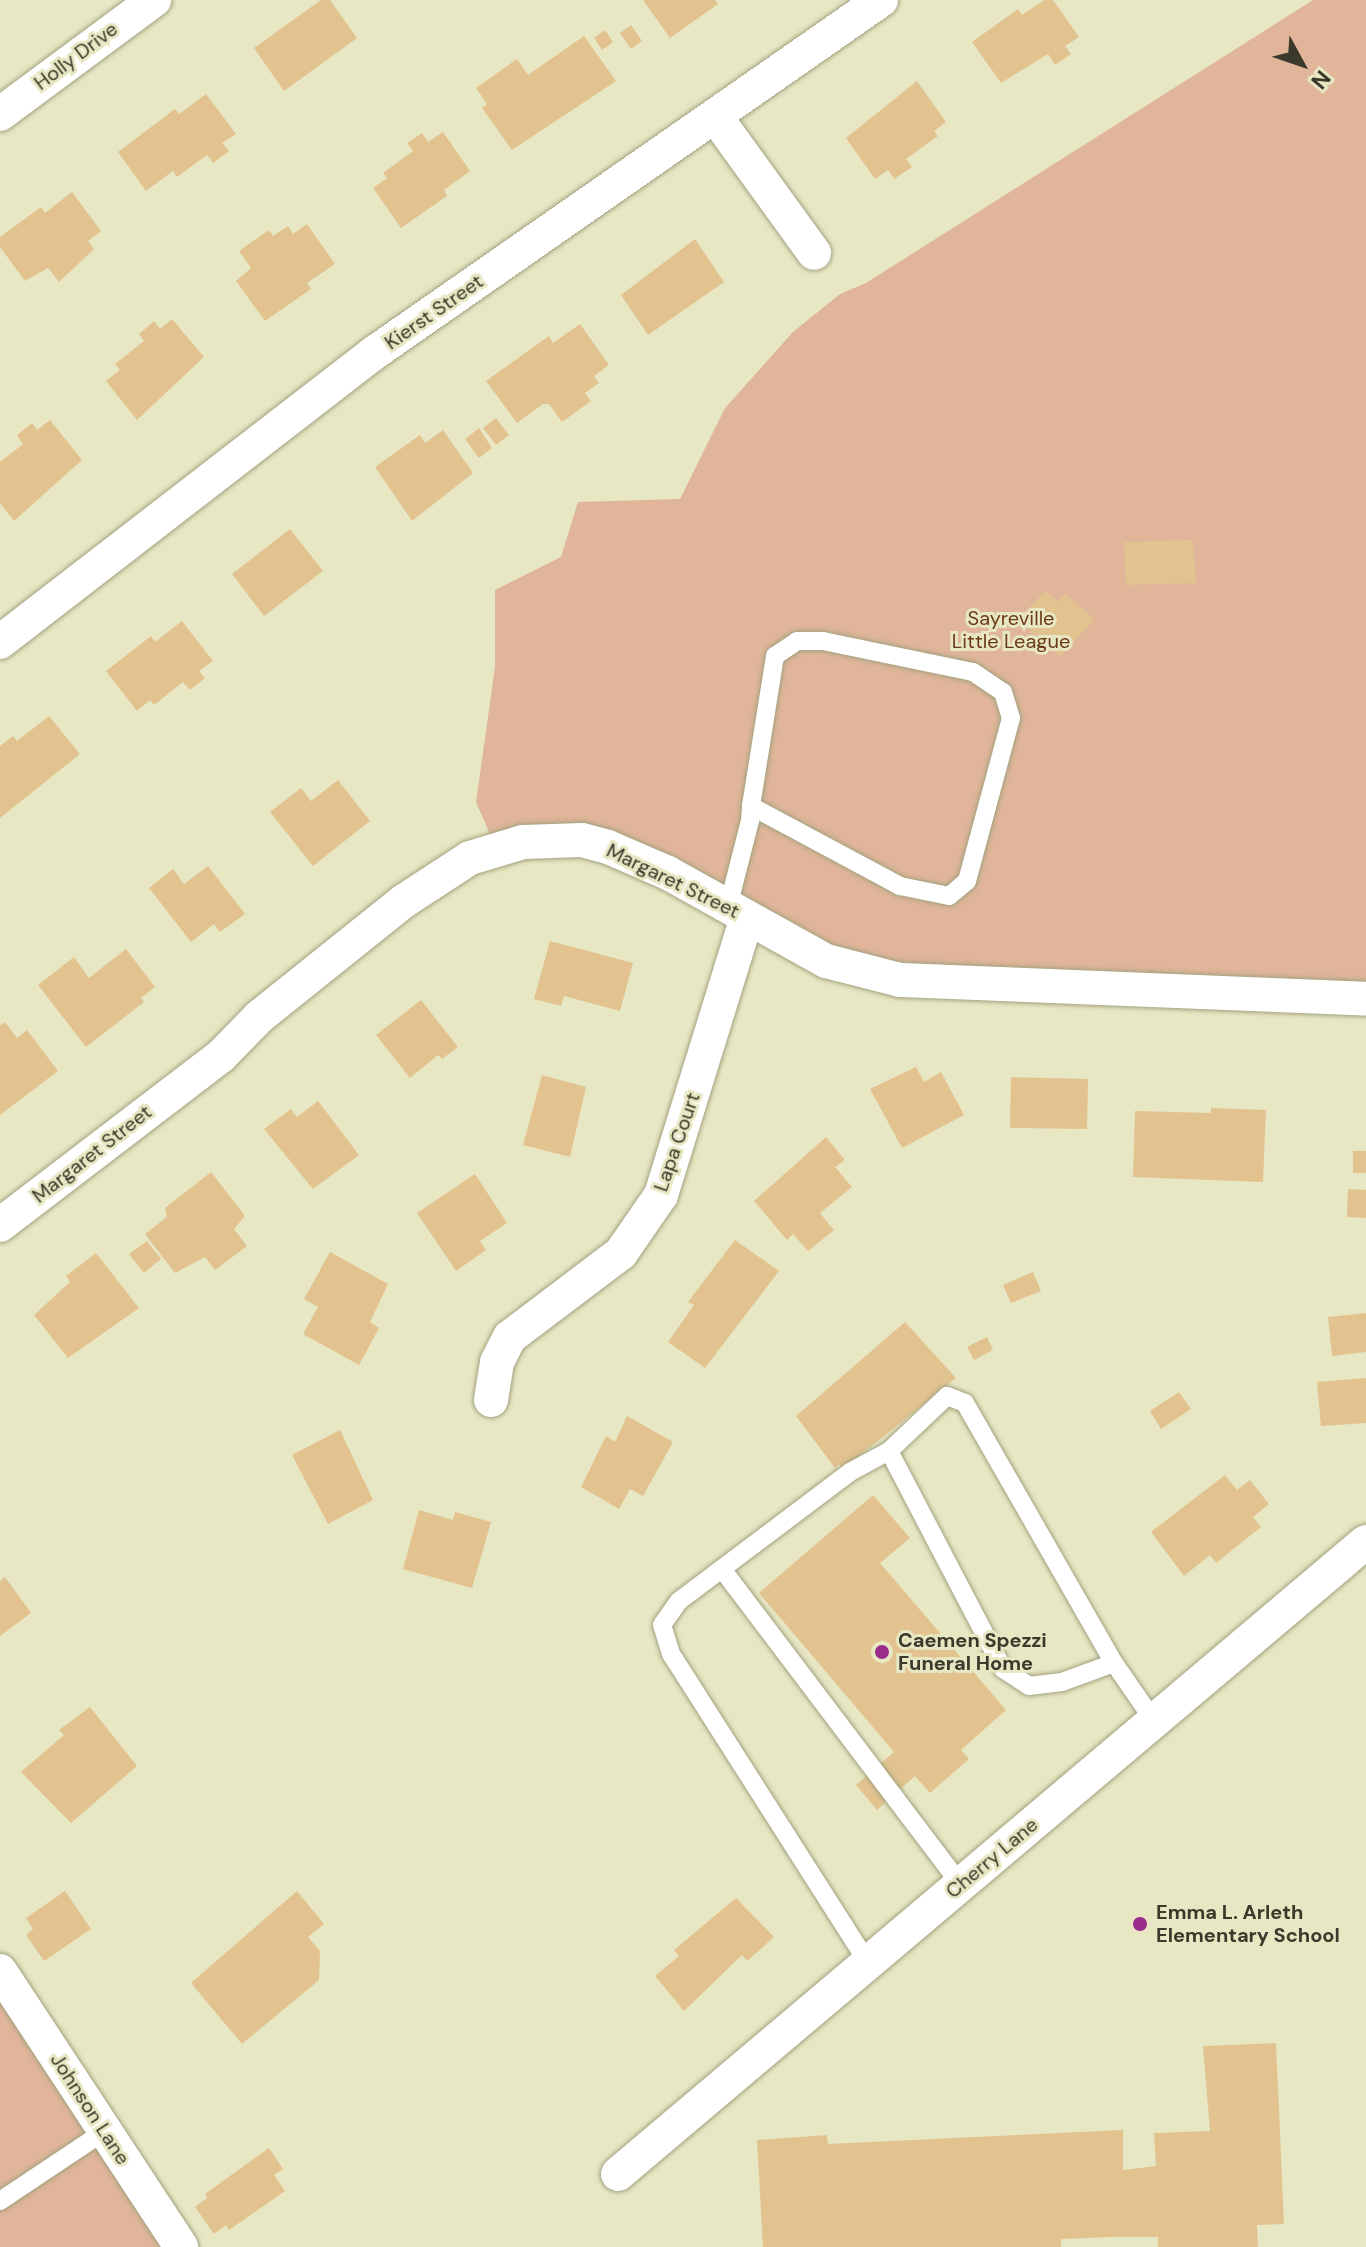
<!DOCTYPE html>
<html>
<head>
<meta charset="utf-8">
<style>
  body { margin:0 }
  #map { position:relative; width:1366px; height:2247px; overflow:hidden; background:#e8e7c3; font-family:"DM Sans",sans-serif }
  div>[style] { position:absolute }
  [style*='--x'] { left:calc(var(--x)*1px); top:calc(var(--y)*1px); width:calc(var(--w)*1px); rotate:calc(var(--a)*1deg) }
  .green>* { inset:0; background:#e0b599 }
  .building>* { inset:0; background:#e2c390 }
  .roads { filter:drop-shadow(0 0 2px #a3a280) drop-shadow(0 0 2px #a3a280) }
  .lane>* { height:18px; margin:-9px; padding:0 9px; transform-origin:9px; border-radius:9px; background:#fff }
  .street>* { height:34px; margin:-17px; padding:0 17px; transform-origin:17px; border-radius:17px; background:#fff }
  .dots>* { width:22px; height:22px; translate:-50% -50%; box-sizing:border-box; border:4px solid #e8e7c3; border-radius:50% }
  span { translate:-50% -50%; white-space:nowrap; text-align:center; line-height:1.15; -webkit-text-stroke:6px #e8e7c3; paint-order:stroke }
  .street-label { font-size:20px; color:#3a392b }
  .park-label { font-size:20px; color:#6b3a16 }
  .poi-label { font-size:20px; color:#3a392b; font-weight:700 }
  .left { translate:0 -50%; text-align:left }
  .north { position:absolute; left:1262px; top:24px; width:80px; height:80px; -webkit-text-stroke:6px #e8e7c3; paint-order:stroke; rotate:130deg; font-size:22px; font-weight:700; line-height:32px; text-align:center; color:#3a392b }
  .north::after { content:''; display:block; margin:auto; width:28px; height:36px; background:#3a392b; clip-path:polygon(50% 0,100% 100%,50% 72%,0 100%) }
</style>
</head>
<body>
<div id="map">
  <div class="green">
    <i style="clip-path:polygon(1313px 0,1366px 0,1366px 999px,900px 980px,635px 858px,496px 848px,476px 802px,495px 667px,495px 590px,561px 557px,578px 502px,680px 499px,725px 408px,793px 332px,840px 294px,866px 283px)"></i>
    <i style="clip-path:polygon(0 1971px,181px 2247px,0 2247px)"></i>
  </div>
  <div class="building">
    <i style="clip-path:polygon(321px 0,330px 0,357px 38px,284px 91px,254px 48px)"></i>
    <i style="clip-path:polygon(643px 0,715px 0,718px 4px,670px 38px)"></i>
    <i style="clip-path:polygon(1044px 0,1053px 0,1079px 37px,1065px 46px,1071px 54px,1055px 65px,1048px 54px,1001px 83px,972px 42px,1018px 9px,1022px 15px)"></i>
    <i style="clip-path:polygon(631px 25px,642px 41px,631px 49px,620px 33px)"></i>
    <i style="clip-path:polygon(605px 30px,613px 42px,602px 50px,594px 38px)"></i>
    <i style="clip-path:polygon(584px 36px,616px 81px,512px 150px,482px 108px,487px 104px,476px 88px,517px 59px,528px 75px)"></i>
    <i style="clip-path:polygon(917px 81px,946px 122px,934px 131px,938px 136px,906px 159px,912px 167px,894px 179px,888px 170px,875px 179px,846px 138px)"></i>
    <i style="clip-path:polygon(206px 94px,236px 134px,222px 143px,229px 151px,213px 163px,207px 155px,177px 177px,173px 171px,146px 191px,118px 152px,175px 109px,179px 114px)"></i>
    <i style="clip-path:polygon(443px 132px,470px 171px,444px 190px,447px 196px,401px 228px,373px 188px,387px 178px,383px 173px,413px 151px,407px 143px,422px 133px,428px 142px)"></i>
    <i style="clip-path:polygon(72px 192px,101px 231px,88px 241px,94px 249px,59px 282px,48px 268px,25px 281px,0 247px,0 237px,41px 207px,45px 213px)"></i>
    <i style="clip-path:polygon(307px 224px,335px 264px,307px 283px,311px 289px,265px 321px,236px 281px,251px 268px,239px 251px,269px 230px,273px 236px,288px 226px,293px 234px)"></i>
    <i style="clip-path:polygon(695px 239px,724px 282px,648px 335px,621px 295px)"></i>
    <i style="clip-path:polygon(172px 319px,204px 357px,137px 420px,106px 381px,120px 370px,115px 364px,144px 341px,139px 334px,154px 321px,160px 329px)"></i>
    <i style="clip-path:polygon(580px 324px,609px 365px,594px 376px,599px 383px,585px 393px,591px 401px,562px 422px,549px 404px,543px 404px,517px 423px,486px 381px,549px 336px,553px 343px)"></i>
    <i style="clip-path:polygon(496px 418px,509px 435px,496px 445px,483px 428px)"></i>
    <i style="clip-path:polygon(50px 420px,82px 460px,14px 521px,0 503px,0 462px,23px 444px,17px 435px,32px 423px,37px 430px)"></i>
    <i style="clip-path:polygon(479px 428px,492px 448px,479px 458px,465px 439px)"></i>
    <i style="clip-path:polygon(443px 430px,473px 473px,412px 521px,375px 467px,420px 435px,425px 443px)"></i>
    <i style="clip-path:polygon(290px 529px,323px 571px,264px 616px,232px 574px)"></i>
    <i style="clip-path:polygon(1193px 540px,1196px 583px,1126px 585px,1124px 542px)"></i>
    <i style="clip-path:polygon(1045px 591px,1059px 602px,1065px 594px,1095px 619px,1060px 657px,1018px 619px)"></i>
    <i style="clip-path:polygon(182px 621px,213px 661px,199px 671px,205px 678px,190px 690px,183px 682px,154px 705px,150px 700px,137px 711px,106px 671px,151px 636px,155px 642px)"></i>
    <i style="clip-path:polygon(49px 716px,80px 754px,0 818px,0 746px,13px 736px,17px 741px)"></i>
    <i style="clip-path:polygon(338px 780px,370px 821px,313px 866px,270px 812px,301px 788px,311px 801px)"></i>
    <i style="clip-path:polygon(208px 866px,245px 914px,220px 932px,214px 924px,191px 942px,149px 888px,173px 869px,184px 884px)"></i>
    <i style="clip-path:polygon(550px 941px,633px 963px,620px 1011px,564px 996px,561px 1006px,534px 999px)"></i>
    <i style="clip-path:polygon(126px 949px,155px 987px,141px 998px,144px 1002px,86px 1047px,38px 985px,74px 957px,89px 978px)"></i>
    <i style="clip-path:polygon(421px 1000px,458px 1047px,442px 1059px,438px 1055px,410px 1078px,376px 1035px)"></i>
    <i style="clip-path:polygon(5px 1022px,17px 1038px,27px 1030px,58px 1071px,0 1115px,0 1026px)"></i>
    <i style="clip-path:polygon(916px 1067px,924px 1082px,941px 1072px,964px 1115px,902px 1148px,870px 1089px)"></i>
    <i style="clip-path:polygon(542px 1075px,586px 1087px,570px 1157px,523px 1145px)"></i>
    <i style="clip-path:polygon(1011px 1077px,1088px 1079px,1087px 1129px,1010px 1128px)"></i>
    <i style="clip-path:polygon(318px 1101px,359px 1155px,313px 1189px,264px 1129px,291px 1109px,297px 1117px)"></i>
    <i style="clip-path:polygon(1211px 1108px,1266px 1110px,1263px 1182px,1133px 1177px,1135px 1111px,1211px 1113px)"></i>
    <i style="clip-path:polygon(826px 1137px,845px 1160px,835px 1167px,852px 1187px,820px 1213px,834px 1230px,808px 1251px,793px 1234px,787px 1240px,754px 1201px)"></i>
    <i style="clip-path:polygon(1353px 1151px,1366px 1151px,1366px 1173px,1353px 1173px)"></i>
    <i style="clip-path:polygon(211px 1172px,245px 1216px,234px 1229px,247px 1246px,215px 1270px,205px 1257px,175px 1273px,145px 1234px,167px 1217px,165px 1208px)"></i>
    <i style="clip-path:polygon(475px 1174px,507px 1223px,480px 1241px,486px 1250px,456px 1271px,417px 1213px)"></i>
    <i style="clip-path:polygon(1348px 1189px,1366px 1190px,1366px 1218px,1347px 1217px)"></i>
    <i style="clip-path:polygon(735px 1240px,779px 1271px,705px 1368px,668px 1342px,694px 1305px,688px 1302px)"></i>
    <i style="clip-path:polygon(147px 1241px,161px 1259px,144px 1273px,129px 1254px)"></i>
    <i style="clip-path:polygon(330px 1252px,388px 1284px,370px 1322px,379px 1328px,359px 1365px,303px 1334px,318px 1307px,304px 1299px)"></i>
    <i style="clip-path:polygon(96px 1253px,139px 1308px,68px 1358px,34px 1315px,70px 1282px,66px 1276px)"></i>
    <i style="clip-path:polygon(1033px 1272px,1041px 1291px,1011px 1303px,1003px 1285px)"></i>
    <i style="clip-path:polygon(1366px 1313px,1366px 1352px,1332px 1356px,1328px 1317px)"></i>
    <i style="clip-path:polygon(905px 1322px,956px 1378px,843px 1469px,839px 1464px,835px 1468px,796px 1416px)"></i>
    <i style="clip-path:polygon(987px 1337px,993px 1350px,974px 1360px,967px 1347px)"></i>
    <i style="clip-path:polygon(1366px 1378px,1366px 1423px,1321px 1426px,1317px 1382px)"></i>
    <i style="clip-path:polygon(1179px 1392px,1191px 1409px,1161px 1429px,1150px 1411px)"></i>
    <i style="clip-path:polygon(627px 1416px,673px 1442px,643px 1496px,630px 1489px,619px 1509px,581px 1487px,606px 1436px,615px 1442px)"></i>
    <i style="clip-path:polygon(340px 1430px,373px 1500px,328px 1524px,292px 1455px)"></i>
    <i style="clip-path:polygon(1225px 1475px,1237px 1490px,1250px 1480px,1269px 1504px,1253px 1517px,1261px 1527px,1216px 1563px,1210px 1555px,1184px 1576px,1151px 1532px)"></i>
    <i style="clip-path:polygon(873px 1495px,910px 1538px,880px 1563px,1006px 1710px,961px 1750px,969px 1759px,930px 1793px,915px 1776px,877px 1810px,856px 1785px,894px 1752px,759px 1593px)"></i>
    <i style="clip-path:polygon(419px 1510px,453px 1520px,455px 1512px,491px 1522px,472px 1588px,403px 1569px)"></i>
    <i style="clip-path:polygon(5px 1577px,31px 1613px,0 1636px,0 1581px)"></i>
    <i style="clip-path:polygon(90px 1707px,137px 1766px,71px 1823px,21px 1772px,64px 1735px,59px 1730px)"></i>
    <i style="clip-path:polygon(65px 1891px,91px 1929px,44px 1961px,26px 1935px,33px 1929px,26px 1918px)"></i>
    <i style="clip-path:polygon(297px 1891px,324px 1924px,308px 1937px,320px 1951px,319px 1980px,242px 2044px,191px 1983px)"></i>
    <i style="clip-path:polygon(736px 1898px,774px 1937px,747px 1961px,742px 1955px,684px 2011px,655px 1976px,679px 1956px,674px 1950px)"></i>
    <i style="clip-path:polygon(1276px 2043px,1284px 2224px,1257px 2225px,1258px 2247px,1158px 2247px,1158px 2237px,1112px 2237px,1061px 2239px,1061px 2247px,763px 2247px,757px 2140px,827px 2135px,828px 2144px,1123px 2130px,1123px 2170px,1156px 2166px,1154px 2133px,1210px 2131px,1203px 2046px)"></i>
    <i style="clip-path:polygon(269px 2148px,283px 2169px,274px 2175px,285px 2191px,229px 2230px,226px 2225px,214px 2234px,195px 2207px,207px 2198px,205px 2194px)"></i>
  </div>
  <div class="roads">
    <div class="lane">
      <i style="--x:728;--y:907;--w:89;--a:-75.7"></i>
      <i style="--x:750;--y:821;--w:15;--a:-86"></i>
      <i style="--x:751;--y:806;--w:152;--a:-80.9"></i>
      <i style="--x:775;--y:656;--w:27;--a:-34"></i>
      <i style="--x:797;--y:641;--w:26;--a:0"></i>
      <i style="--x:823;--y:641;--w:153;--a:11.7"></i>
      <i style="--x:973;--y:672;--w:36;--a:34"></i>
      <i style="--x:1003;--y:692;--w:27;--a:73"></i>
      <i style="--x:1011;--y:718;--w:169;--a:105.1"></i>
      <i style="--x:967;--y:881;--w:23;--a:140"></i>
      <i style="--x:949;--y:896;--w:50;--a:-168.5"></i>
      <i style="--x:900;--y:886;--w:169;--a:-151.8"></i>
      <i style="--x:889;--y:1451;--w:80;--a:-43.5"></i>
      <i style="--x:947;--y:1396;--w:19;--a:21"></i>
      <i style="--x:965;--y:1403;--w:300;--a:60.2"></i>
      <i style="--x:722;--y:1569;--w:395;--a:52.9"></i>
      <i style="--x:868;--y:1963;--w:366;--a:-122.5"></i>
      <i style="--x:671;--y:1654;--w:30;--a:-107"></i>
      <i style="--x:662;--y:1625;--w:29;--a:-55"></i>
      <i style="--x:679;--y:1601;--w:214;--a:-37"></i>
      <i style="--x:850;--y:1472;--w:44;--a:-28.3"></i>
      <i style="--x:889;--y:1451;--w:246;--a:62.4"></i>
      <i style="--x:1003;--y:1669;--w:31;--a:33"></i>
      <i style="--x:1029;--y:1686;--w:33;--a:-7"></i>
      <i style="--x:1062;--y:1682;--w:55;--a:-20.1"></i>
      <i style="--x:1114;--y:1663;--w:70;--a:55.4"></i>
      <i style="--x:0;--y:2201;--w:126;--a:-33.7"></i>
    </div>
    <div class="street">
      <i style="--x:0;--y:114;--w:192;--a:-36.5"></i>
      <i style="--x:715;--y:116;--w:169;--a:54.1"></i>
      <i style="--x:0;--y:642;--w:473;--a:-37.7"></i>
      <i style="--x:374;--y:353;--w:618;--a:-34.85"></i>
      <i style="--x:0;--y:1225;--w:278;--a:-37.4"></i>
      <i style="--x:221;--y:1056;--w:54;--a:-45.7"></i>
      <i style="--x:259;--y:1017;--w:186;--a:-38.7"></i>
      <i style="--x:404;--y:901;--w:79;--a:-33.1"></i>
      <i style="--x:470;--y:858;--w:55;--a:-16.8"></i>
      <i style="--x:523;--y:842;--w:59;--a:-1.9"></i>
      <i style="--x:582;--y:840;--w:27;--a:15"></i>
      <i style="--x:608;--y:847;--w:65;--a:23.4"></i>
      <i style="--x:668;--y:873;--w:181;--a:29.1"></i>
      <i style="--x:826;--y:961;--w:76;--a:14.4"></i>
      <i style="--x:900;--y:980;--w:466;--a:2.3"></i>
      <i style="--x:491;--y:1400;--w:38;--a:-81"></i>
      <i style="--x:497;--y:1362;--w:28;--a:-63"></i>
      <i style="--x:510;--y:1337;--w:139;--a:-37.1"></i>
      <i style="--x:621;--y:1253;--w:70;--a:-55.4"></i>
      <i style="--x:661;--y:1195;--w:290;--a:-72.8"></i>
      <i style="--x:0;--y:1971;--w:330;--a:56.7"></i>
      <i style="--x:618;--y:2174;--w:979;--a:-40.2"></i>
    </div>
  </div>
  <div class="dots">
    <i style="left:882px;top:1652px;background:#9b2b89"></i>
    <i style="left:1140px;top:1924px;background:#9b2b89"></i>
  </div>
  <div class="street-label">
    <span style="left:76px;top:56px;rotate:-37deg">Holly Drive</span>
    <span style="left:434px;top:312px;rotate:-35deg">Kierst Street</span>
    <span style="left:673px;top:881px;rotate:26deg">Margaret Street</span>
    <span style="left:677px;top:1142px;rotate:-71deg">Lapa Court</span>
    <span style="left:92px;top:1154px;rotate:-38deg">Margaret Street</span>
    <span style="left:992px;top:1858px;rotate:-40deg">Cherry Lane</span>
    <span style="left:90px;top:2109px;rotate:57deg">Johnson Lane</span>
  </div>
  <div class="park-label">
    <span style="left:1011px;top:630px">Sayreville<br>Little League</span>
  </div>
  <div class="poi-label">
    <span class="left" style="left:898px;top:1652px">Caemen Spezzi<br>Funeral Home</span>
    <span class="left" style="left:1156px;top:1924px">Emma L. Arleth<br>Elementary School</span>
  </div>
  <div class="north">N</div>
</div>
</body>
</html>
